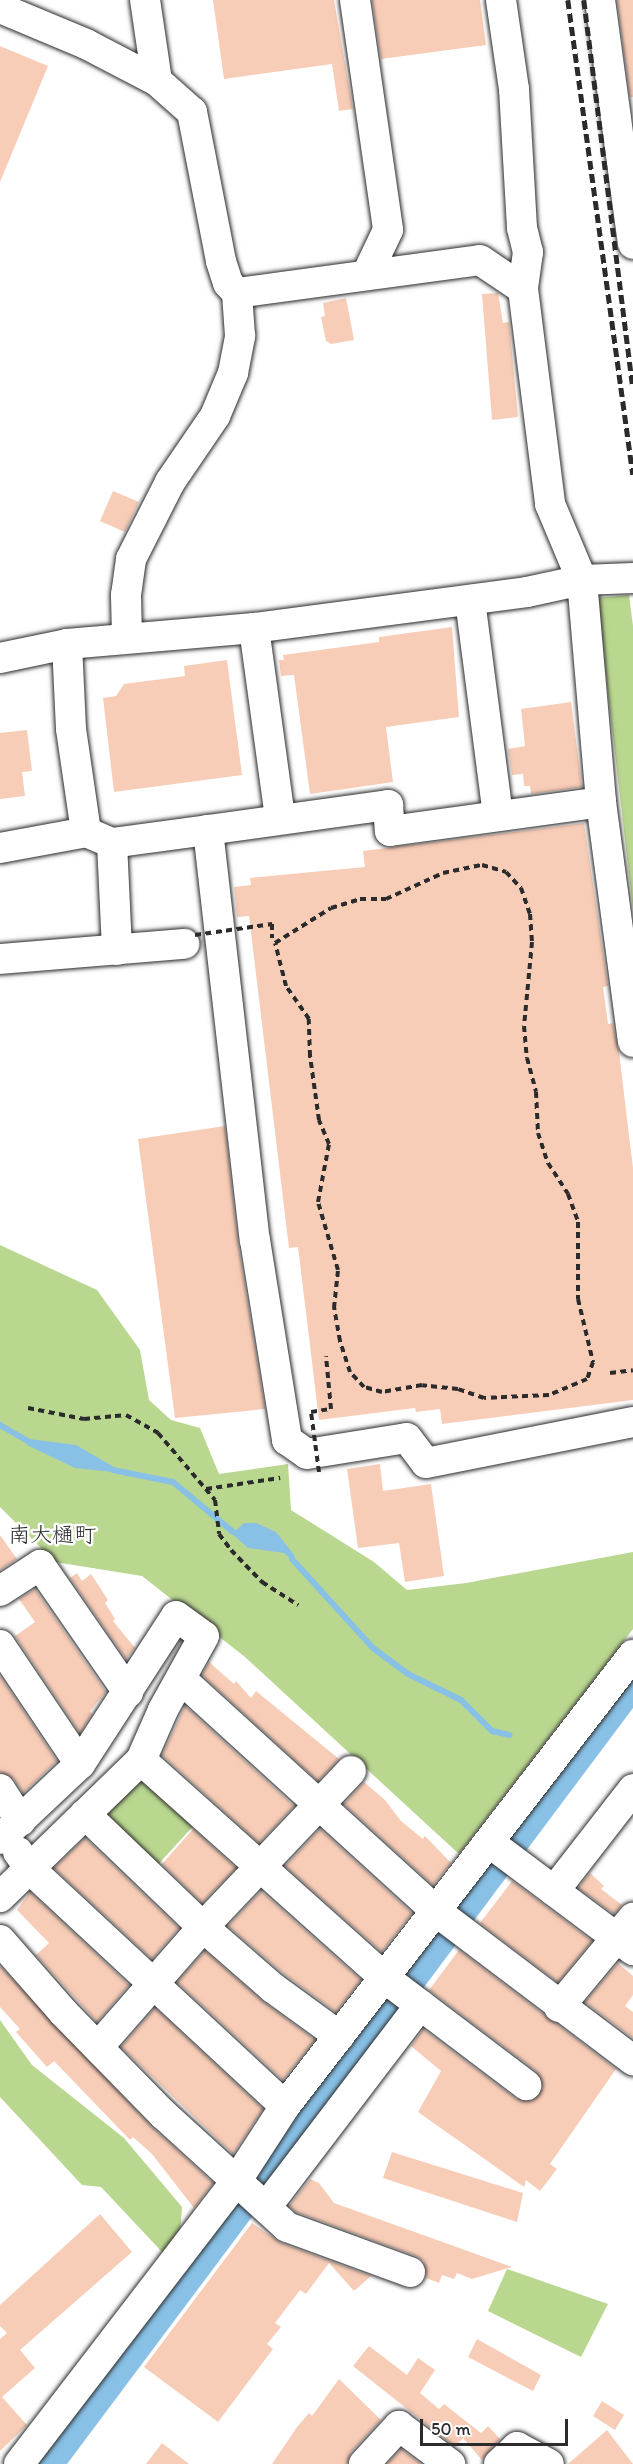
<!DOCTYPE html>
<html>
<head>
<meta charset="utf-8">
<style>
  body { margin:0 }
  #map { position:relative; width:633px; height:2464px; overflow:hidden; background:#fff; font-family:Itim,"Klee One",sans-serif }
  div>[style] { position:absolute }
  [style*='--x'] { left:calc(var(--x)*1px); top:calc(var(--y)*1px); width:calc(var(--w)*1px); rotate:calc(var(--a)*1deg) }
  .green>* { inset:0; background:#bad790 }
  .water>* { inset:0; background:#88c0e6 }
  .stream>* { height:6px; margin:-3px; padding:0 3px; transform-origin:3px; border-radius:3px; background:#88c0e6 }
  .building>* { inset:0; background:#f8cdb8 }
  .path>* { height:4px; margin-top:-2px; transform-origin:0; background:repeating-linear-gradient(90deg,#2b2b2b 0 6px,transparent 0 10.5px) }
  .roads { filter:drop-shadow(0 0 2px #2b2b2b) drop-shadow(0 0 2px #2b2b2b) }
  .minor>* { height:30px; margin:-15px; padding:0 15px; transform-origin:15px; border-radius:15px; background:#fff }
  .rail>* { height:4.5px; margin-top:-2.25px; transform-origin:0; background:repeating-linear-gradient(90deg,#2b2b2b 0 9px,transparent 0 13.5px) }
  .path-bridge>* { height:4px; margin-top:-2px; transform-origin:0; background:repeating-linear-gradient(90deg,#2b2b2b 0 6px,transparent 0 10.5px) }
  span { translate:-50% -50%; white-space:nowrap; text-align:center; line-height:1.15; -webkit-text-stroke:5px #fff; paint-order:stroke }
  .neighbourhood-label { font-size:22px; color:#2b2b2b }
  .scale { position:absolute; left:420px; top:2419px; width:148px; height:27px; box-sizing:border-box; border:3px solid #2b2b2b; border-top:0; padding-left:8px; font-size:18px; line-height:21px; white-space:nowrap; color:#2b2b2b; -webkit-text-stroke:4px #fff; paint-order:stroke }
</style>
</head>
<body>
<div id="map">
  <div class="green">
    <i style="clip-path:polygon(629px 595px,633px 626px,633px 909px,597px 598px)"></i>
    <i style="clip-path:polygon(0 1245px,97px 1290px,140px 1350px,149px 1400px,171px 1420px,200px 1428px,219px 1474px,288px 1464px,291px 1510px,374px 1562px,407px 1590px,466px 1583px,633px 1552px,633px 1629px,459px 1854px,245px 1657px,142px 1576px,55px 1562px,0 1507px)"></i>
    <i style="clip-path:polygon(146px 1774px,198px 1821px,153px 1870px,102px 1814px)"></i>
    <i style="clip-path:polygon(0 2020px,32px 2065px,124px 2138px,182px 2207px,180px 2233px,164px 2254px,101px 2187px,82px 2185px,0 2097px)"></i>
    <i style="clip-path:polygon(507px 2269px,608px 2304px,581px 2357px,488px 2311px)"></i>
  </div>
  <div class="water">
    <i style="clip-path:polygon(29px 1439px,76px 1445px,114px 1467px,113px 1472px,75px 1468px,27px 1445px)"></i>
    <i style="clip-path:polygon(244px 1523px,256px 1523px,276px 1532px,295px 1556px,291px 1559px,284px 1553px,248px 1548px,232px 1534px)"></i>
    <i style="clip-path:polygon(633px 1671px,633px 1708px,70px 2460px,67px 2464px,33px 2464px,246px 2177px)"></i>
  </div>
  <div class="stream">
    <i style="--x:0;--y:1425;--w:34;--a:30"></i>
    <i style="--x:113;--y:1470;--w:61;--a:11.3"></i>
    <i style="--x:173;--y:1482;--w:78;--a:39.8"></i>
    <i style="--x:292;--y:1559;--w:120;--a:47.7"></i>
    <i style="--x:373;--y:1648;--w:44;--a:36.6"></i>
    <i style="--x:408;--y:1674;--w:59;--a:26.1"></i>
    <i style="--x:461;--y:1700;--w:44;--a:45"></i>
    <i style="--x:492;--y:1731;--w:18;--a:13"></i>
  </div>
  <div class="building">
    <i style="clip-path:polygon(213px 0,334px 0,353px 109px,339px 111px,332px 64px,224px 79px)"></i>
    <i style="clip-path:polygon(372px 0,480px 0,486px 45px,381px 59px)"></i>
    <i style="clip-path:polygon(617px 0,633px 0,633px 97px,630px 97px)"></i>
    <i style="clip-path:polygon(0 46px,48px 66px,0 182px)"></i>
    <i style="clip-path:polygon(498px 293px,503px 323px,509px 322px,518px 417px,492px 420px,482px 294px)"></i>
    <i style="clip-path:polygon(346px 298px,354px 340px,331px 344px,326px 341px,321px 317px,325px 316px,323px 303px)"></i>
    <i style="clip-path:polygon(113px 491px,139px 502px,125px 532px,100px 521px)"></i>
    <i style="clip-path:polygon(452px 627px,459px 717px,386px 727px,393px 782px,310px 794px,294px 675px,281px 676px,279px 660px,284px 660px,283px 655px,379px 642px,379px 637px)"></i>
    <i style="clip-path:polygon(227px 660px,242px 775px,114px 792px,103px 698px,116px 696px,124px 684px,185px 676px,184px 666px)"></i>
    <i style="clip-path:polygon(571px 702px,582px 787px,531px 794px,530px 786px,524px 786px,523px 774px,512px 775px,508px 749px,525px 746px,521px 709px)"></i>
    <i style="clip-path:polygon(27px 730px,32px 771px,22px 772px,25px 796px,0 799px,0 733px)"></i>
    <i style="clip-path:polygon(584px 823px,608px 986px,603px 987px,608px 1024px,613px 1023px,619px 1052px,633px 1168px,633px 1400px,442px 1424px,440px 1409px,416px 1412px,415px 1408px,319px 1420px,298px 1247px,289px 1248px,249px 916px,237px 917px,234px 887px,251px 885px,250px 878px,365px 867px,363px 851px)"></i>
    <i style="clip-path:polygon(225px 1126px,238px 1243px,265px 1409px,175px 1418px,138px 1139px)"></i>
    <i style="clip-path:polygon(380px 1464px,383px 1491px,431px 1484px,444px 1576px,405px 1582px,399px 1543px,358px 1548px,347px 1469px)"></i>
    <i style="clip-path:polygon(0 1535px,17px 1559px,0 1570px)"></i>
    <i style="clip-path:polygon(77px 1573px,82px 1581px,91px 1574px,108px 1600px,105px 1603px,115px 1619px,113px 1621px,135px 1648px,126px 1659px,70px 1578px)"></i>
    <i style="clip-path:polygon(35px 1589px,106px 1692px,90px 1711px,92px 1714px,80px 1733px,15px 1636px,35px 1622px,19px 1599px)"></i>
    <i style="clip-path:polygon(209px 1662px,234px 1684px,236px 1681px,251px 1698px,256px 1691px,339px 1759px,318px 1781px,202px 1675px)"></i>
    <i style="clip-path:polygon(0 1676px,57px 1761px,23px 1793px,14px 1779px,0 1772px)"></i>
    <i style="clip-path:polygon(185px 1706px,294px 1806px,259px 1843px,162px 1755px)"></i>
    <i style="clip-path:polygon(364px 1782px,385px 1800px,401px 1821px,423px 1839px,425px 1836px,451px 1863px,433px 1885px,344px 1804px)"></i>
    <i style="clip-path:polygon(193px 1829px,236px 1868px,202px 1903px,162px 1864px)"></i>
    <i style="clip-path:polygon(320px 1829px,412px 1913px,382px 1952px,285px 1866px)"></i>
    <i style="clip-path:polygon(85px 1838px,179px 1928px,152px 1959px,54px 1868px)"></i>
    <i style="clip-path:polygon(590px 1873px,604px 1886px,601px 1889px,622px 1905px,614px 1914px,578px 1888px)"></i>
    <i style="clip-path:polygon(512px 1881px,592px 1941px,558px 1982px,480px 1923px)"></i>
    <i style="clip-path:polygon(261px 1891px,361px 1980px,336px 2012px,284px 1974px,228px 1926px)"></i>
    <i style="clip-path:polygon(30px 1892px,129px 1985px,97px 2022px,36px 1955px,49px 1943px,17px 1910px)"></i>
    <i style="clip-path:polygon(459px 1950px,616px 2069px,550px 2164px,557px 2169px,540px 2191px,526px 2180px,524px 2187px,418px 2112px,441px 2071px,411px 2046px,423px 2029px,516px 2099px,532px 2101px,543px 2088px,536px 2071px,429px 1990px)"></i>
    <i style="clip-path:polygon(205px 1951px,262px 2001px,315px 2040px,283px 2080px,177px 1982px)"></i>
    <i style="clip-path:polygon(618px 1963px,633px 1976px,633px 1995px,625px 2006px,633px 2012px,633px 2038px,585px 2002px)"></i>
    <i style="clip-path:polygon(0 1966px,152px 2127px,213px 2183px,194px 2208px,152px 2154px,133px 2137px,130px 2140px,54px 2061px,47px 2067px,16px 2032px,20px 2029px,0 2007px)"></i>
    <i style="clip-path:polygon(155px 2008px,263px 2109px,233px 2154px,121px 2047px)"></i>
    <i style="clip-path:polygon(392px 2152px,523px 2193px,517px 2222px,383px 2178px)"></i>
    <i style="clip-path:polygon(310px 2179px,319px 2183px,334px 2203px,512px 2267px,472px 2279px,457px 2273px,454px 2279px,442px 2275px,439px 2283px,426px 2278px,424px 2261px,416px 2256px,296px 2212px,289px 2206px)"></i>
    <i style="clip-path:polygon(100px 2214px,132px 2252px,20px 2350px,35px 2368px,2px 2397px,27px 2425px,0 2451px,0 2339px,7px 2333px,0 2326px,0 2305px)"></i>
    <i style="clip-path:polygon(252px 2223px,281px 2243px,371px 2276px,354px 2291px,329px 2263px,306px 2294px,300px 2290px,275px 2323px,281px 2327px,267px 2344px,273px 2349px,218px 2422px,144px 2367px)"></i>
    <i style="clip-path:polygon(477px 2339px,541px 2375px,533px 2391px,468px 2357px)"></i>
    <i style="clip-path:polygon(369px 2346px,407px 2375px,418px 2358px,435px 2370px,420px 2393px,439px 2409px,444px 2404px,481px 2433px,488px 2426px,500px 2439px,482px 2460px,463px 2438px,455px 2447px,353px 2366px)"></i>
    <i style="clip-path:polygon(339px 2379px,381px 2420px,351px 2452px,347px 2464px,272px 2464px,297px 2427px,309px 2413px,312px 2416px)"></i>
    <i style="clip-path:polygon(602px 2401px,624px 2415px,615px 2430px,593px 2416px)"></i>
    <i style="clip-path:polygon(607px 2430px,633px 2464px,568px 2464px)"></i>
    <i style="clip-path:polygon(162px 2443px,189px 2464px,146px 2464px)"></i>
    <i style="clip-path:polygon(401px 2449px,421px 2464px,387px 2464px)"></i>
  </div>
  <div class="path">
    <i style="--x:482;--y:865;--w:25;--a:16"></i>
    <i style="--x:506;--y:872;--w:22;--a:47"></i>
    <i style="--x:521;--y:888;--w:28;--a:71"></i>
    <i style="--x:530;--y:914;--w:28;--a:86"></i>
    <i style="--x:532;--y:942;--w:84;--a:95.4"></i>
    <i style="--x:524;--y:1026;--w:32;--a:85"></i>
    <i style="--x:527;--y:1058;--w:35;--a:75"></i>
    <i style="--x:536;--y:1092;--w:41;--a:87.2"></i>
    <i style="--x:538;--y:1133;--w:32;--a:72"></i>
    <i style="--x:548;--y:1163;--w:37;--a:57"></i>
    <i style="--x:568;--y:1194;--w:30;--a:70"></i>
    <i style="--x:578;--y:1222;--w:77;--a:90"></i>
    <i style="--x:578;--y:1299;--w:65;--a:76.6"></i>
    <i style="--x:593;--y:1362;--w:18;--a:109"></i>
    <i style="--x:587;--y:1379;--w:41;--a:157.2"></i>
    <i style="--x:549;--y:1395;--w:65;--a:177.4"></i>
    <i style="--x:484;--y:1398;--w:28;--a:-161"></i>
    <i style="--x:458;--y:1389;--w:36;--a:-174"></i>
    <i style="--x:422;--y:1385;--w:41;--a:170.1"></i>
    <i style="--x:382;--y:1392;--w:19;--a:-164"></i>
    <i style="--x:364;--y:1387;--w:21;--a:-133"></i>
    <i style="--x:350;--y:1372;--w:33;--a:-108"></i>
    <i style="--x:340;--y:1341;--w:34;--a:-100"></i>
    <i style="--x:334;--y:1308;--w:38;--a:-84"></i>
    <i style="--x:338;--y:1270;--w:71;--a:-106.4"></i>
    <i style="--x:318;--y:1202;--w:59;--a:-79.3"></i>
    <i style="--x:329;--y:1144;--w:26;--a:-113"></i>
    <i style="--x:319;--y:1120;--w:65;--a:-98"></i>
    <i style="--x:310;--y:1056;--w:37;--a:-92"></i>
    <i style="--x:309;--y:1019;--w:40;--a:-124.9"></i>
    <i style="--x:286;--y:986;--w:44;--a:-104.3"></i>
    <i style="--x:275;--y:943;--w:66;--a:-32"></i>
    <i style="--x:331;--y:908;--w:30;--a:-17"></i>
    <i style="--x:360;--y:899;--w:26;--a:0"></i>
    <i style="--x:386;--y:899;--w:63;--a:-24.5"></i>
    <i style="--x:443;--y:873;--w:40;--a:-12"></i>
    <i style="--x:610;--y:1373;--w:23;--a:-7"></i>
    <i style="--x:28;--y:1408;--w:57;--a:11.1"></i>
    <i style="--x:84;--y:1419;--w:42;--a:-5.4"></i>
    <i style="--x:126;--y:1415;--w:37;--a:29"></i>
    <i style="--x:158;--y:1433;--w:88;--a:49.6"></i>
    <i style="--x:215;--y:1500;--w:34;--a:83"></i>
    <i style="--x:219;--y:1534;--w:20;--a:53"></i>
    <i style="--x:231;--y:1550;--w:45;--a:45.9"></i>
    <i style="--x:262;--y:1582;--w:43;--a:32.6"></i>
    <i style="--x:206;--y:1489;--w:75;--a:-8.5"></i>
  </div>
  <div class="roads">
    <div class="minor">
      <i style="--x:355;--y:0;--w:232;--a:81.8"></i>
      <i style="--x:388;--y:230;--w:47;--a:115.5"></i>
      <i style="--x:501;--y:0;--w:90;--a:81.7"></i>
      <i style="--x:514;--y:89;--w:139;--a:86.7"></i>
      <i style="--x:522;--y:228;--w:25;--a:76"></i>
      <i style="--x:528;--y:252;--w:37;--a:98"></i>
      <i style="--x:600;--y:0;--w:246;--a:82.3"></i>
      <i style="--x:0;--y:8;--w:93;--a:22.7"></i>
      <i style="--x:86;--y:44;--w:80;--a:27.5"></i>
      <i style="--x:237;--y:293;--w:245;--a:-7.7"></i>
      <i style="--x:480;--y:260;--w:52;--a:34"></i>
      <i style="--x:523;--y:289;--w:217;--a:82.8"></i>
      <i style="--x:550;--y:504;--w:82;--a:67.2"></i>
      <i style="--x:582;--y:580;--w:223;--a:85.1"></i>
      <i style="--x:601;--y:802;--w:242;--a:82.4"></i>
      <i style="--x:470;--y:600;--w:217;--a:82.6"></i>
      <i style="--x:254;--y:628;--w:193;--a:82.2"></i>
      <i style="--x:127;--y:637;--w:42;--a:-91.4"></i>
      <i style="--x:126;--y:595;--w:36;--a:-82"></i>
      <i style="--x:131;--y:559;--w:86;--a:-63.1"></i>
      <i style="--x:170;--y:482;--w:80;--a:-55.7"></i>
      <i style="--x:215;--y:416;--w:47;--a:-67.3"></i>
      <i style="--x:233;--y:373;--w:38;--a:-79"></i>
      <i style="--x:240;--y:336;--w:43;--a:-94"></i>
      <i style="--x:237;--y:293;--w:13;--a:-132"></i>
      <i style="--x:228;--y:283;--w:23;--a:-108"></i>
      <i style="--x:221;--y:261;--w:152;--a:-101"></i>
      <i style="--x:192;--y:112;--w:47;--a:-138.5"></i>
      <i style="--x:157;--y:81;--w:82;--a:-98.4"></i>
      <i style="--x:67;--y:644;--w:85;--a:87.3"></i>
      <i style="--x:71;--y:729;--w:104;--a:81.7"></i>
      <i style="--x:86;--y:832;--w:28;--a:23"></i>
      <i style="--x:112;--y:843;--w:107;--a:87.3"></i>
      <i style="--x:0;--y:658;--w:68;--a:-11.8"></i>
      <i style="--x:67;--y:644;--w:188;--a:-4.9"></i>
      <i style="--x:254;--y:628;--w:275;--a:-7.5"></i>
      <i style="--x:527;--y:592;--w:56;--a:-12.3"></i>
      <i style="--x:582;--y:580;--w:51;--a:-2.2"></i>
      <i style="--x:208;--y:830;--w:182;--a:-7.9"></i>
      <i style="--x:388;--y:805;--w:26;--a:86"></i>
      <i style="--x:390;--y:831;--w:213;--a:-7.8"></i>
      <i style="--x:112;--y:843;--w:97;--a:-7.7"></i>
      <i style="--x:208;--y:830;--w:413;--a:83.5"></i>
      <i style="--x:255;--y:1240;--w:203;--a:80.9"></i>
      <i style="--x:287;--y:1440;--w:24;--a:35"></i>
      <i style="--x:307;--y:1454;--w:101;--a:-9.1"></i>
      <i style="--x:407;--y:1438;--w:31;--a:53"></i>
      <i style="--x:426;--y:1463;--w:211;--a:-11.2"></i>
      <i style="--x:0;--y:848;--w:87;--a:-10.5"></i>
      <i style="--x:0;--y:959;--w:185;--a:-4.7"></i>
      <i style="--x:0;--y:1591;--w:48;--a:-33"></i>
      <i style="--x:40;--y:1565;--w:155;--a:55.3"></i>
      <i style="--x:0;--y:1645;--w:143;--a:56.1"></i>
      <i style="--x:181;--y:1679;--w:346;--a:42.3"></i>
      <i style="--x:437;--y:1912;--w:246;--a:37.1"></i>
      <i style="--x:141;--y:1760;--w:329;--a:41.8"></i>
      <i style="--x:386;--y:1979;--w:176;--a:37.1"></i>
      <i style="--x:0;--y:1789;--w:38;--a:57"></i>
      <i style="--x:85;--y:1814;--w:163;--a:43.8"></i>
      <i style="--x:203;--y:1927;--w:93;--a:41.1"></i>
      <i style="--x:273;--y:1988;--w:82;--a:36"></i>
      <i style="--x:0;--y:1839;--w:110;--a:-43.2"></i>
      <i style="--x:80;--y:1764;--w:176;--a:-57"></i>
      <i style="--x:176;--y:1616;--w:34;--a:36"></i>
      <i style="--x:204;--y:1636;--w:85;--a:119"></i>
      <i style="--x:163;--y:1710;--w:55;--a:113.7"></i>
      <i style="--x:141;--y:1760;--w:197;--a:135.8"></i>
      <i style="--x:490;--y:1843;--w:179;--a:36.8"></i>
      <i style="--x:18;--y:1852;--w:21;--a:55"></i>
      <i style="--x:30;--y:1869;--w:348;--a:42.9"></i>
      <i style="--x:554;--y:1891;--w:129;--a:-52.2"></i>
      <i style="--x:0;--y:1940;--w:96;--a:48.8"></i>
      <i style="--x:63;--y:2012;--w:144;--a:45.6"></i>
      <i style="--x:164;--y:2115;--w:166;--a:42.3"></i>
      <i style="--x:287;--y:2227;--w:131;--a:20.1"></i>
      <i style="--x:559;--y:2007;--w:116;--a:-50.3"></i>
      <i style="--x:98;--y:2047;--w:159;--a:-48.8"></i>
      <i style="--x:203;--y:1927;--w:215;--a:-46.5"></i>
      <i style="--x:267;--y:2206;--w:253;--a:-52.7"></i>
      <i style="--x:19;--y:2464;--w:358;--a:-52.5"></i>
      <i style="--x:237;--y:2180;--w:88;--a:-57"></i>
      <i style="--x:285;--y:2106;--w:570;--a:-52.35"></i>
      <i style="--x:364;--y:2464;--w:52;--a:-47.4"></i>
      <i style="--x:399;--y:2426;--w:64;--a:36.7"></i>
      <i style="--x:499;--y:2464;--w:25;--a:-43"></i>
      <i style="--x:517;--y:2447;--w:36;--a:28"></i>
    </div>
  </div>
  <div class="rail">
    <i style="--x:568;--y:0;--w:479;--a:82.2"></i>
    <i style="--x:584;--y:0;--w:391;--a:82.8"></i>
  </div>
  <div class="path-bridge">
    <i style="--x:195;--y:935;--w:78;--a:-8.1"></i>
    <i style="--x:272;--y:924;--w:14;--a:90"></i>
    <i style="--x:319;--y:1472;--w:61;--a:-97.6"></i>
    <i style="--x:311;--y:1412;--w:20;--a:-9"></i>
    <i style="--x:331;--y:1409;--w:53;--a:-95.4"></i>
  </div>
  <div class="neighbourhood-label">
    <span style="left:52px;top:1535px">南大樋町</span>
  </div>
  <div class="scale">50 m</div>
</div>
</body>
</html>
